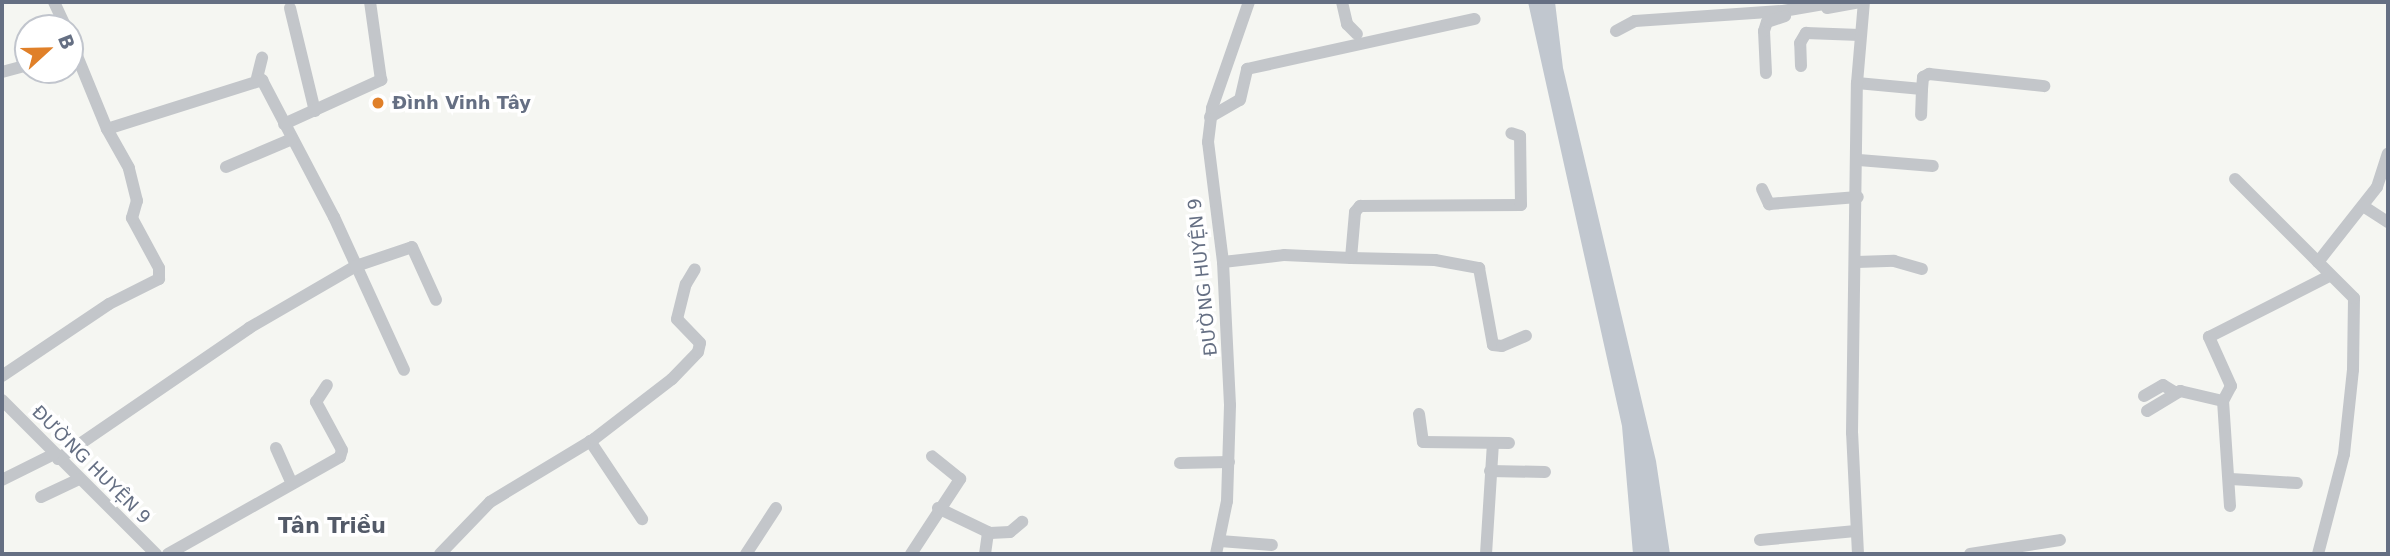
<!DOCTYPE html>
<html>
<head>
<meta charset="utf-8">
<style>
  body { margin:0 }
  #map { position:relative; width:2390px; height:556px; overflow:hidden; background:#f5f6f2; font-family:"DejaVu Sans",sans-serif }
  div>[style] { position:absolute }
  [style*='--x'] { left:calc(var(--x)*1px); top:calc(var(--y)*1px); width:calc(var(--w)*1px); rotate:calc(var(--a)*1deg) }
  .water>* { inset:0; background:#c1c7cf }
  .minor>* { height:12px; margin:-6px; padding:0 6px; transform-origin:6px; border-radius:6px; background:#c3c6ca }
  .dots>* { width:19px; height:19px; translate:-50% -50%; box-sizing:border-box; border:4px solid #fff; border-radius:50% }
  span { translate:-50% -50%; white-space:nowrap; text-align:center; line-height:1.15; -webkit-text-stroke:7px #fff; paint-order:stroke }
  .poi-label { font-size:18px; color:#656f83; font-weight:700 }
  .left { translate:0 -50%; text-align:left }
  .street-label { font-size:18px; color:#656f83 }
  .quarter-label { font-size:21px; color:#535a68; font-weight:700 }
  .frame { position:absolute; inset:0; border:4px solid #656f83; pointer-events:none }
  .north { position:absolute; left:14px; top:14px; width:70px; height:70px; box-sizing:border-box; background:#fff; border:2px solid #c1c5cd; border-radius:50%; rotate:68deg; font-size:19px; font-weight:700; line-height:28px; text-align:center; color:#656f83 }
  .north::after { content:''; display:block; margin:auto; width:24px; height:32px; background:#e08029; clip-path:polygon(50% 0,100% 100%,50% 72%,0 100%) }
</style>
</head>
<body>
<div id="map">
  <div class="water">
    <i style="clip-path:polygon(1528px 2px,1555px 2px,1563px 68px,1656px 461px,1670px 554px,1633px 554px,1622px 426px)"></i>
  </div>
  <div class="minor">
    <i style="--x:54;--y:2;--w:29;--a:65"></i>
    <i style="--x:1342;--y:2;--w:23;--a:77"></i>
    <i style="--x:1347;--y:24;--w:14;--a:45"></i>
    <i style="--x:290;--y:8;--w:106;--a:76.4"></i>
    <i style="--x:1827;--y:8;--w:35;--a:-10"></i>
    <i style="--x:1616;--y:31;--w:21;--a:-28"></i>
    <i style="--x:1635;--y:21;--w:148;--a:-3.9"></i>
    <i style="--x:1783;--y:11;--w:53;--a:-9.8"></i>
    <i style="--x:1801;--y:66;--w:23;--a:-92"></i>
    <i style="--x:1800;--y:43;--w:12;--a:-59"></i>
    <i style="--x:1806;--y:33;--w:54;--a:2.1"></i>
    <i style="--x:2;--y:72;--w:27;--a:-15"></i>
    <i style="--x:1766;--y:73;--w:42;--a:-92.7"></i>
    <i style="--x:1764;--y:31;--w:9;--a:-72"></i>
    <i style="--x:1767;--y:22;--w:19;--a:-18"></i>
    <i style="--x:257;--y:78;--w:21;--a:-76"></i>
    <i style="--x:1857;--y:83;--w:65;--a:5.3"></i>
    <i style="--x:1922;--y:89;--w:26;--a:92"></i>
    <i style="--x:1922;--y:89;--w:12;--a:-85"></i>
    <i style="--x:1923;--y:77;--w:7;--a:-27"></i>
    <i style="--x:1929;--y:74;--w:116;--a:6"></i>
    <i style="--x:1210;--y:117;--w:34;--a:-30"></i>
    <i style="--x:1240;--y:100;--w:32;--a:-77"></i>
    <i style="--x:1247;--y:69;--w:233;--a:-12.4"></i>
    <i style="--x:284;--y:124;--w:107;--a:-24.4"></i>
    <i style="--x:381;--y:80;--w:79;--a:-98"></i>
    <i style="--x:107;--y:129;--w:163;--a:-17.5"></i>
    <i style="--x:262;--y:80;--w:155;--a:62.3"></i>
    <i style="--x:334;--y:217;--w:168;--a:65.4"></i>
    <i style="--x:1859;--y:160;--w:74;--a:4.6"></i>
    <i style="--x:226;--y:167;--w:72;--a:-23"></i>
    <i style="--x:2235;--y:179;--w:117;--a:45"></i>
    <i style="--x:1762;--y:189;--w:17;--a:65"></i>
    <i style="--x:1769;--y:204;--w:89;--a:-4.5"></i>
    <i style="--x:2363;--y:206;--w:30;--a:33"></i>
    <i style="--x:1351;--y:258;--w:84;--a:1.4"></i>
    <i style="--x:1435;--y:260;--w:45;--a:10.3"></i>
    <i style="--x:1479;--y:268;--w:78;--a:79.7"></i>
    <i style="--x:1493;--y:345;--w:9;--a:6"></i>
    <i style="--x:1502;--y:346;--w:26;--a:-23"></i>
    <i style="--x:1223;--y:262;--w:61;--a:-6.5"></i>
    <i style="--x:1284;--y:255;--w:67;--a:2.6"></i>
    <i style="--x:1351;--y:258;--w:46;--a:-85"></i>
    <i style="--x:1355;--y:212;--w:8;--a:-50"></i>
    <i style="--x:1360;--y:206;--w:161;--a:-0.4"></i>
    <i style="--x:1521;--y:205;--w:69;--a:-90.8"></i>
    <i style="--x:1520;--y:136;--w:9;--a:-162"></i>
    <i style="--x:1857;--y:262;--w:37;--a:-2"></i>
    <i style="--x:1894;--y:261;--w:29;--a:16"></i>
    <i style="--x:2;--y:376;--w:129;--a:-33.9"></i>
    <i style="--x:109;--y:304;--w:56;--a:-26.6"></i>
    <i style="--x:159;--y:279;--w:11;--a:-90"></i>
    <i style="--x:159;--y:268;--w:57;--a:-118.4"></i>
    <i style="--x:132;--y:218;--w:18;--a:-74"></i>
    <i style="--x:137;--y:201;--w:34;--a:-104"></i>
    <i style="--x:129;--y:168;--w:45;--a:-119.4"></i>
    <i style="--x:107;--y:129;--w:97;--a:-112.3"></i>
    <i style="--x:2144;--y:396;--w:22;--a:-30"></i>
    <i style="--x:2163;--y:385;--w:15;--a:32"></i>
    <i style="--x:2;--y:400;--w:218;--a:45"></i>
    <i style="--x:2147;--y:411;--w:39;--a:-31"></i>
    <i style="--x:2180;--y:391;--w:44;--a:13.1"></i>
    <i style="--x:1419;--y:414;--w:28;--a:82"></i>
    <i style="--x:1423;--y:442;--w:86;--a:0.7"></i>
    <i style="--x:590;--y:441;--w:94;--a:56.3"></i>
    <i style="--x:276;--y:448;--w:39;--a:66"></i>
    <i style="--x:58;--y:459;--w:232;--a:-34.4"></i>
    <i style="--x:249;--y:328;--w:124;--a:-30.1"></i>
    <i style="--x:356;--y:266;--w:59;--a:-18.7"></i>
    <i style="--x:412;--y:247;--w:58;--a:65.6"></i>
    <i style="--x:1180;--y:463;--w:49;--a:-1.2"></i>
    <i style="--x:1490;--y:471;--w:55;--a:1"></i>
    <i style="--x:2231;--y:479;--w:66;--a:3.5"></i>
    <i style="--x:2;--y:480;--w:58;--a:-26.6"></i>
    <i style="--x:41;--y:497;--w:42;--a:-25.3"></i>
    <i style="--x:2230;--y:506;--w:105;--a:-93.8"></i>
    <i style="--x:2223;--y:401;--w:17;--a:-62"></i>
    <i style="--x:2231;--y:386;--w:54;--a:-114.2"></i>
    <i style="--x:2209;--y:337;--w:135;--a:-26.9"></i>
    <i style="--x:938;--y:508;--w:58;--a:25.7"></i>
    <i style="--x:990;--y:533;--w:20;--a:-3"></i>
    <i style="--x:1010;--y:532;--w:16;--a:-40"></i>
    <i style="--x:1760;--y:540;--w:96;--a:-5.4"></i>
    <i style="--x:1220;--y:541;--w:52;--a:4.4"></i>
    <i style="--x:168;--y:554;--w:197;--a:-29.4"></i>
    <i style="--x:340;--y:457;--w:7;--a:-74"></i>
    <i style="--x:342;--y:450;--w:55;--a:-118.4"></i>
    <i style="--x:316;--y:402;--w:20;--a:-57"></i>
    <i style="--x:440;--y:554;--w:72;--a:-46.1"></i>
    <i style="--x:490;--y:502;--w:122;--a:-31.2"></i>
    <i style="--x:594;--y:439;--w:98;--a:-37.6"></i>
    <i style="--x:672;--y:379;--w:37;--a:-46"></i>
    <i style="--x:698;--y:352;--w:9;--a:-77"></i>
    <i style="--x:700;--y:343;--w:33;--a:-134"></i>
    <i style="--x:677;--y:319;--w:36;--a:-76"></i>
    <i style="--x:686;--y:284;--w:17;--a:-59"></i>
    <i style="--x:746;--y:554;--w:55;--a:-56.9"></i>
    <i style="--x:911;--y:554;--w:90;--a:-56.8"></i>
    <i style="--x:960;--y:479;--w:36;--a:-141"></i>
    <i style="--x:985;--y:554;--w:22;--a:-82"></i>
    <i style="--x:1216;--y:554;--w:54;--a:-78.3"></i>
    <i style="--x:1227;--y:501;--w:96;--a:-88.2"></i>
    <i style="--x:1230;--y:405;--w:143;--a:-92.8"></i>
    <i style="--x:1223;--y:262;--w:121;--a:-97.1"></i>
    <i style="--x:1208;--y:142;--w:34;--a:-83"></i>
    <i style="--x:1212;--y:108;--w:112;--a:-70.8"></i>
    <i style="--x:1486;--y:554;--w:111;--a:-86.4"></i>
    <i style="--x:1858;--y:554;--w:121;--a:-92.8"></i>
    <i style="--x:1852;--y:433;--w:350;--a:-89.2"></i>
    <i style="--x:1857;--y:83;--w:81;--a:-85.1"></i>
    <i style="--x:1970;--y:554;--w:91;--a:-8.8"></i>
    <i style="--x:2318;--y:554;--w:103;--a:-75.4"></i>
    <i style="--x:2344;--y:454;--w:84;--a:-83.9"></i>
    <i style="--x:2353;--y:370;--w:72;--a:-89.2"></i>
    <i style="--x:2354;--y:298;--w:51;--a:-135"></i>
    <i style="--x:2318;--y:262;--w:95;--a:-51.8"></i>
    <i style="--x:2377;--y:187;--w:35;--a:-72"></i>
  </div>
  <div class="dots">
    <i style="left:378px;top:103px;background:#e08029"></i>
  </div>
  <div class="poi-label">
    <span class="left" style="left:392px;top:103px">Đình Vinh Tây</span>
  </div>
  <div class="street-label">
    <span style="left:1203px;top:277px;rotate:-96deg">ĐƯỜNG HUYỆN 9</span>
    <span style="left:91px;top:465px;rotate:45deg">ĐƯỜNG HUYỆN 9</span>
  </div>
  <div class="quarter-label">
    <span style="left:332px;top:526px">Tân Triều</span>
  </div>
  <div class="frame"></div>
  <div class="north">B</div>
</div>
</body>
</html>
